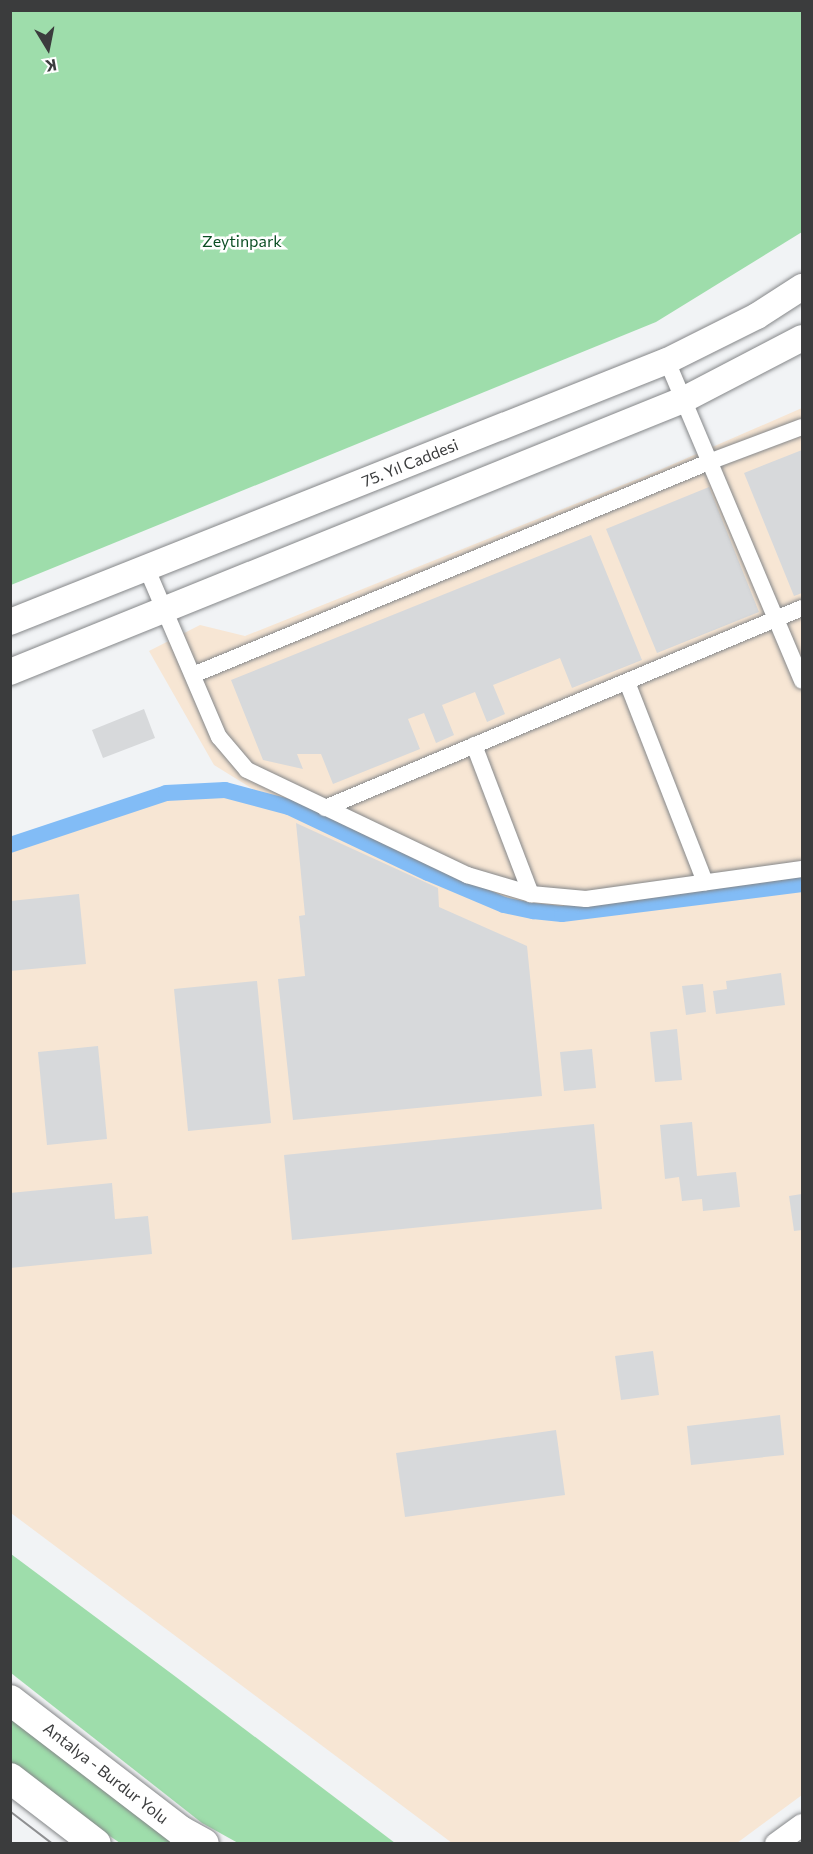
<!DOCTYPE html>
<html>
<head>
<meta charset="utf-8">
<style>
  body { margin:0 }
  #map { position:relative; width:813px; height:1854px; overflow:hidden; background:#f1f3f5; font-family:Commissioner,sans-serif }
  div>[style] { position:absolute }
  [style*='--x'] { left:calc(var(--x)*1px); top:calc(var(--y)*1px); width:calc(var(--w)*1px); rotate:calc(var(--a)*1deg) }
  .industrial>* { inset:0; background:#f7e6d4 }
  .green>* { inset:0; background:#9eddab }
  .canal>* { height:16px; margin:-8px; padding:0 8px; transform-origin:8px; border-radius:8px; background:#82bcf6 }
  .building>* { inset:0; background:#d7d9db }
  .roads { filter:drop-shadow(0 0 2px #858789) drop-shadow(0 0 2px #858789) }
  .street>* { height:16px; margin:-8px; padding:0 8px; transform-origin:8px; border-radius:8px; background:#fff }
  .secondary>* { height:22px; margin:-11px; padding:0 11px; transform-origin:11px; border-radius:11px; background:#fff }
  .primary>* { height:26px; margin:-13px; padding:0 13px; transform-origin:13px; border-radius:13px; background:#fff }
  .highway>* { height:30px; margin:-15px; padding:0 15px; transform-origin:15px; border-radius:15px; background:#fff }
  .tram>* { height:1.5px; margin:-0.75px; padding:0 0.75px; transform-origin:0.75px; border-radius:0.75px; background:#8e8f91 }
  span { translate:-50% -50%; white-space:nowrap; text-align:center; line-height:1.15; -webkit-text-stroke:5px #fff; paint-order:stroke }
  .park-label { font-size:16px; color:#0a4e23 }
  .street-label { font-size:16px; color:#3b3c3d }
  .frame { position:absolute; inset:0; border:12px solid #3b3c3d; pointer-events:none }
  .north { position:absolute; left:18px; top:18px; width:60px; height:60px; -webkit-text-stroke:4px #fff; paint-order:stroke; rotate:170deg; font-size:16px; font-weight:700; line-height:24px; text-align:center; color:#3b3c3d }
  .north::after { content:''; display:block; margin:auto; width:21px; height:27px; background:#3b3c3d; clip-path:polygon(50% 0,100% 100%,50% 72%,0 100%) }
</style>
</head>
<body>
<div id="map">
  <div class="industrial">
    <i style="clip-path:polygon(802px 408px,802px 1795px,737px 1843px,452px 1843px,11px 1513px,10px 848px,193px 789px,256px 791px,214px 765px,149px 651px,200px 625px,245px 636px,655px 472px)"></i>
  </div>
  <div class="green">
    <i style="clip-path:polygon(10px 11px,802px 11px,802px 232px,656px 322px,11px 585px)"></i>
    <i style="clip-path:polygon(11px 1554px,176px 1677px,395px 1843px,238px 1843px,202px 1823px,11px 1673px)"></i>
    <i style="clip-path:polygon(10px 1715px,187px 1843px,120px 1843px,18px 1774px,11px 1767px)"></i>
  </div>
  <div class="canal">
    <i style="--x:10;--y:845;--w:164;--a:-18.4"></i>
    <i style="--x:166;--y:793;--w:59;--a:-2.9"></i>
    <i style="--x:225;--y:790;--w:66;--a:14.9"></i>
    <i style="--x:289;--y:807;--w:154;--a:25.4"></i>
    <i style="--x:428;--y:873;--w:82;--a:22.8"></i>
    <i style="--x:504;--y:905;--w:30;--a:12"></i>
    <i style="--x:533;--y:911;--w:29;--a:6"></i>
    <i style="--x:562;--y:914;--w:242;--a:-7.1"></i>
  </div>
  <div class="building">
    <i style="clip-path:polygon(802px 450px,802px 593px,794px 596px,744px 473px)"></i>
    <i style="clip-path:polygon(709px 487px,759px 612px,657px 653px,606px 529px)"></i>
    <i style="clip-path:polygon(591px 535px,642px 660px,572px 688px,560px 658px,493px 685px,505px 714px,487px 722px,475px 692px,442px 705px,454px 735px,436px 743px,424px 713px,408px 719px,420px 749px,333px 784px,321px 754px,297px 754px,303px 769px,263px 760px,231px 680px)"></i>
    <i style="clip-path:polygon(144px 709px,155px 738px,103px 758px,92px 730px)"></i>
    <i style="clip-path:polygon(296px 823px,438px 888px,439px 907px,527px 946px,542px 1096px,293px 1120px,278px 979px,305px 976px,299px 916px,305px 915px)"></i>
    <i style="clip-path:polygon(79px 894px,86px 964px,10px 971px,10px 901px)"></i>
    <i style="clip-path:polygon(781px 973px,785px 1005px,716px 1014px,713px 991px,727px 989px,726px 981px)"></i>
    <i style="clip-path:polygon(257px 981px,271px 1123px,188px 1131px,174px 989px)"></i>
    <i style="clip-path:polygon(703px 984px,706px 1012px,686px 1015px,682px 986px)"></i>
    <i style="clip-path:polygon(677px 1029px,682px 1080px,655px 1082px,650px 1032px)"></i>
    <i style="clip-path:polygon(98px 1046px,107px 1139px,47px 1145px,38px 1052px)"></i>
    <i style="clip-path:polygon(592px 1049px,596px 1088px,564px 1091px,560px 1052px)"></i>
    <i style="clip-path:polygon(692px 1122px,697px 1176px,736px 1172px,740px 1207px,703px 1211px,702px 1199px,682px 1201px,679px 1177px,665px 1179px,660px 1125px)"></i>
    <i style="clip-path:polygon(594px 1124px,602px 1209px,292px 1240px,284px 1155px)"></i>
    <i style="clip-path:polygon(112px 1183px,115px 1219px,148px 1216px,152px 1254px,10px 1268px,10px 1193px)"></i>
    <i style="clip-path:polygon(802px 1194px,802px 1230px,794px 1231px,789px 1196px)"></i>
    <i style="clip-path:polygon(653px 1351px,659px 1395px,621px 1400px,615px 1356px)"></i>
    <i style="clip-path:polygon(780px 1415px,784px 1455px,691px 1465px,687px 1426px)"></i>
    <i style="clip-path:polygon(556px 1430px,565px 1495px,405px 1517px,396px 1453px)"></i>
  </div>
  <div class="roads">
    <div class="street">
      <i style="--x:667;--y:361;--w:347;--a:67.1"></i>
      <i style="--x:146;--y:567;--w:185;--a:66.8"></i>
      <i style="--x:219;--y:737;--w:43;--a:49.7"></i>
      <i style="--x:247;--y:770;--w:244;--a:25.5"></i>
      <i style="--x:467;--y:875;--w:67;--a:16.5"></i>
      <i style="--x:531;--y:894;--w:55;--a:5.2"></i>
      <i style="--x:586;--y:899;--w:218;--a:-7.9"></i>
      <i style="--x:193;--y:675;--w:558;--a:-22.43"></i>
      <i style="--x:709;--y:462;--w:99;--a:-20.6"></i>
      <i style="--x:627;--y:682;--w:215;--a:68.7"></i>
      <i style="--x:474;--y:745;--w:160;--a:69.1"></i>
      <i style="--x:325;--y:808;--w:517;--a:-22.75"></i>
    </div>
    <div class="secondary">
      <i style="--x:776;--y:1844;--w:32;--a:-36"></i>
    </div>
    <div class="primary">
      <i style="--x:10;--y:622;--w:707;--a:-21.67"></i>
      <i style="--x:667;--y:361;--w:101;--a:-26.6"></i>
      <i style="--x:757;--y:316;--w:54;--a:-32.8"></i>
      <i style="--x:10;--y:672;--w:726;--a:-22.01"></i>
      <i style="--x:683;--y:400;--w:134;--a:-27.5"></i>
    </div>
    <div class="highway">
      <i style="--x:10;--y:1700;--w:215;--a:37.5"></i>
      <i style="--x:181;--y:1831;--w:26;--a:29"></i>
      <i style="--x:10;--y:1778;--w:108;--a:37.5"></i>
    </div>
  </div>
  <div class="tram">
    <i style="--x:10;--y:1811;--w:54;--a:37.5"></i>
  </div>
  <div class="park-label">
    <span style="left:242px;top:241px">Zeytinpark</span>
  </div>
  <div class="street-label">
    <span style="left:410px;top:463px;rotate:-22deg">75. Yıl Caddesi</span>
    <span style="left:106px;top:1773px;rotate:38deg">Antalya - Burdur Yolu</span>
  </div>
  <div class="frame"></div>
  <div class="north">K</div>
</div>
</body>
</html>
